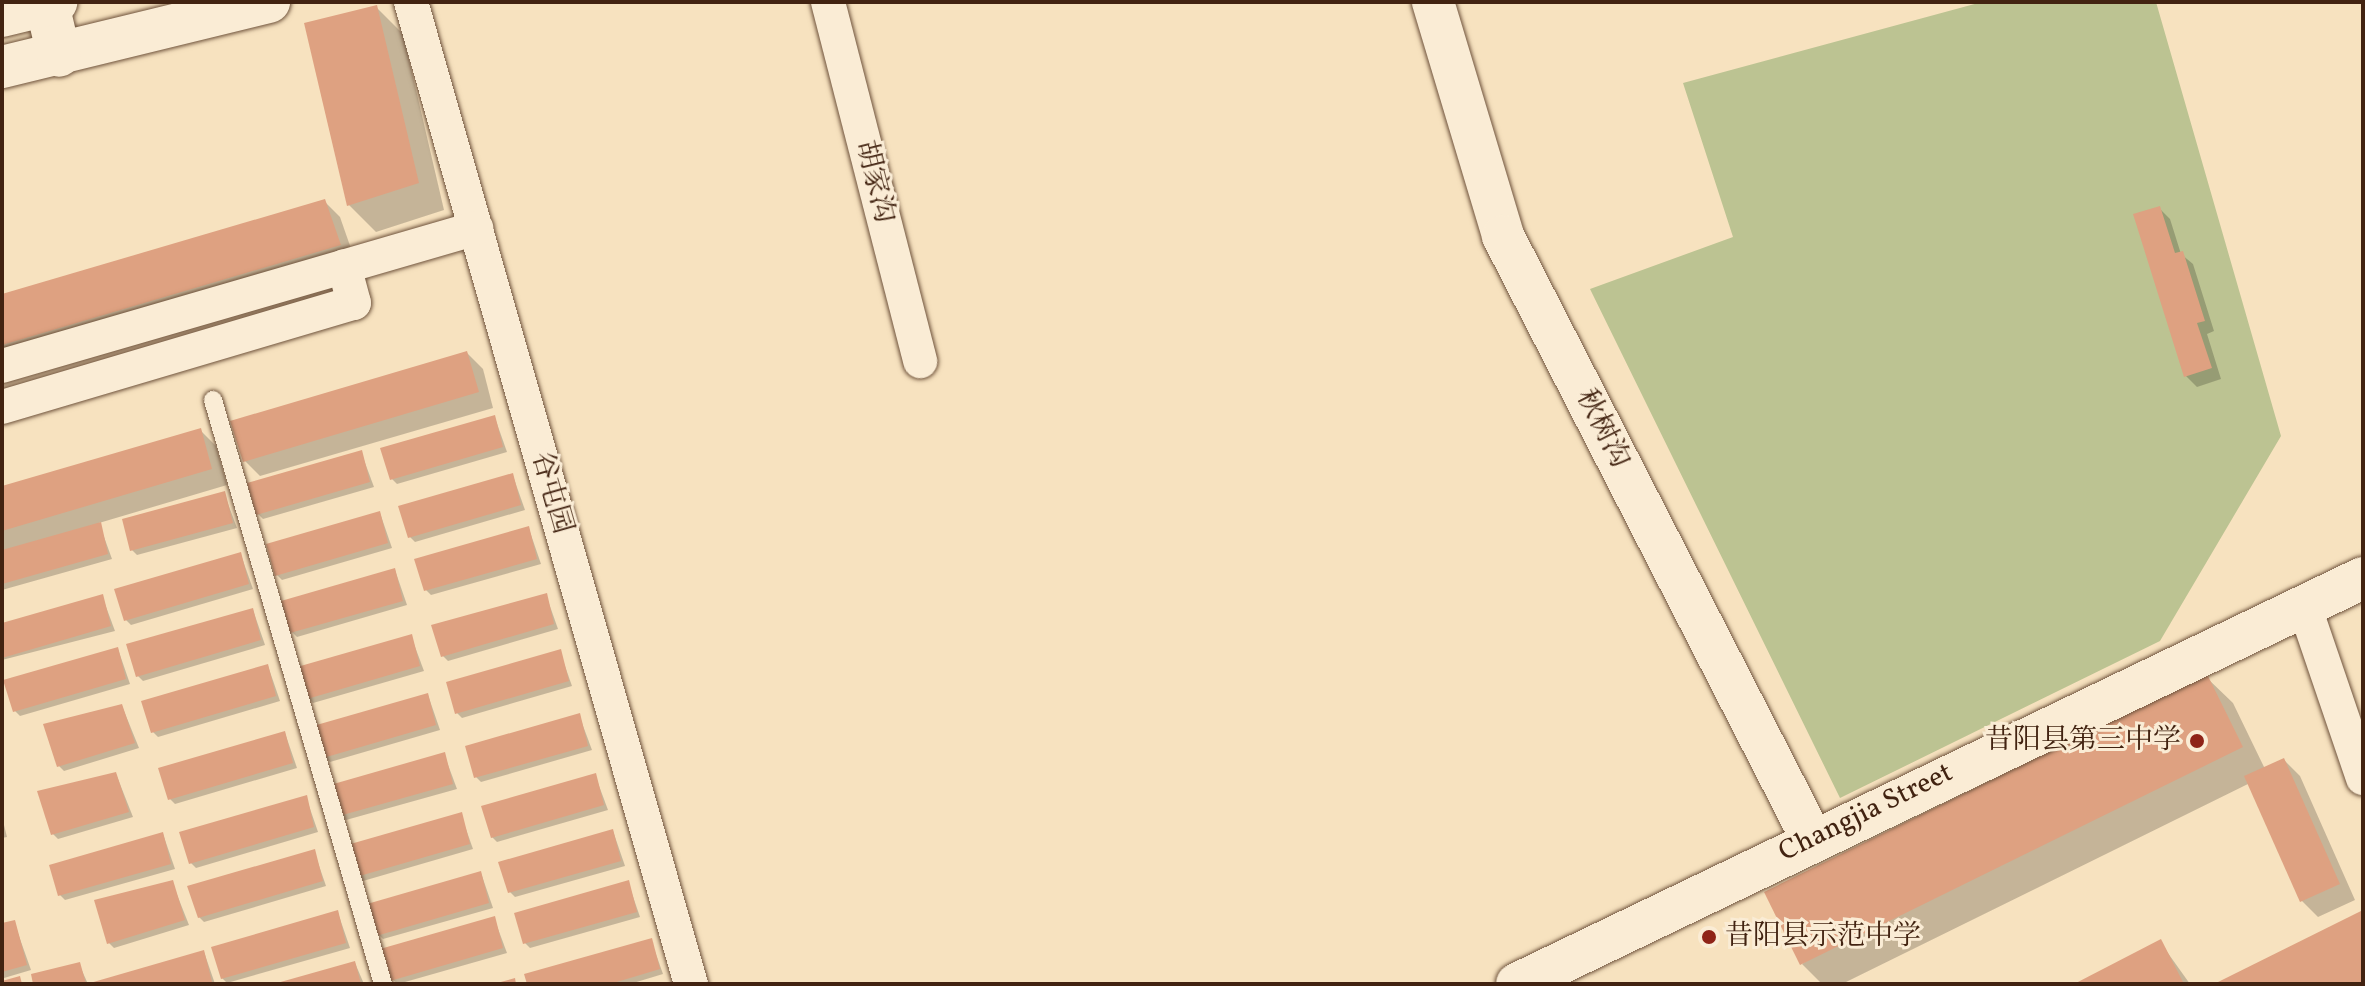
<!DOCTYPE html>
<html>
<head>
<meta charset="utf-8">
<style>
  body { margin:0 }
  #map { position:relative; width:2365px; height:986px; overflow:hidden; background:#f7e2bf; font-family:Vollkorn,"Noto Serif SC",serif }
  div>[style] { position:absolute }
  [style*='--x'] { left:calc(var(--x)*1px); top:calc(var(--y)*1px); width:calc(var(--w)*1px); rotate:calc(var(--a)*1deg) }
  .green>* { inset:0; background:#bcc392 }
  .shadow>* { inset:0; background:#0003 }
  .building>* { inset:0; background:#dea181 }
  .roads { filter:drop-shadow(0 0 2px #6f533c) drop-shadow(0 0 2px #6f533c) }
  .service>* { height:18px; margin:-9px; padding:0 9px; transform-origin:9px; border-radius:9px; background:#faecd5 }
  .minor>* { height:34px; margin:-17px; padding:0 17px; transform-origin:17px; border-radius:17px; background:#faecd5 }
  .tertiary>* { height:42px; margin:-21px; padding:0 21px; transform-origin:21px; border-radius:21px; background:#faecd5 }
  .secondary>* { height:44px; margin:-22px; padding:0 22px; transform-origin:22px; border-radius:22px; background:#faecd5 }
  .dots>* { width:22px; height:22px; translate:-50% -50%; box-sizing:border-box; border:4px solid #faecd5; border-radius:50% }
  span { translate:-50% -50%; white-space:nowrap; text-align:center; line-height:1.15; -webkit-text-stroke:6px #faecd5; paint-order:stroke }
  .street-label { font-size:28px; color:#422311 }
  .poi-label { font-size:28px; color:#422311 }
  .right { translate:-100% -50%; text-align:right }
  .left { translate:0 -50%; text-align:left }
  .frame { position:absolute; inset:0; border:4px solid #422311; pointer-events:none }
</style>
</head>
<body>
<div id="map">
  <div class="green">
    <i style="clip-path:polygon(1982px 2px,2156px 2px,2281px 436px,2160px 641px,1840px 798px,1590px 289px,1733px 237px,1683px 83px)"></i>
  </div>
  <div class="shadow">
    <i style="clip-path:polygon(376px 7px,403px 34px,444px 210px,376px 232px,349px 205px,307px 24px)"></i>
    <i style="clip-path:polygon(324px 201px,340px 217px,355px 260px,2px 365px,2px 296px)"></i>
    <i style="clip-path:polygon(2159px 208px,2170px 219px,2181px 254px,2193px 264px,2214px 331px,2207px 334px,2221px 379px,2197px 387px,2186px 376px)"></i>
    <i style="clip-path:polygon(467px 353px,483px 369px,493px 408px,260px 476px,244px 460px)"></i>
    <i style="clip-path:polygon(495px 418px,507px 452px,397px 484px,392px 479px)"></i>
    <i style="clip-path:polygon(200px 430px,216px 446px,227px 485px,99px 523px,112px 559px,2px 590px,2px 488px)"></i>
    <i style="clip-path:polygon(361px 452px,374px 487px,263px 519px,258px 514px)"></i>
    <i style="clip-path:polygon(513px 476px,525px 510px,415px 542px,410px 537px)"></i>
    <i style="clip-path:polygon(224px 493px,237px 528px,137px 555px,132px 550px)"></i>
    <i style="clip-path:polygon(380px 513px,392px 548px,282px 580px,277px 575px)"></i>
    <i style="clip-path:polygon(529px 529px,541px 564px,431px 595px,426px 590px)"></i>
    <i style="clip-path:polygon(241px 555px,253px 589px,131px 625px,126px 620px)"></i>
    <i style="clip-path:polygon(395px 570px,407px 605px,297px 637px,292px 632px)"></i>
    <i style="clip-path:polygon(546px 595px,558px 629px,448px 661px,443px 656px)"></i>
    <i style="clip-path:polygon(102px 596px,115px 631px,2px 660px,2px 625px)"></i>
    <i style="clip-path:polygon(253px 610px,265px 645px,143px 681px,138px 676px)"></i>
    <i style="clip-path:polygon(411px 636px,424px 671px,313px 703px,308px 698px)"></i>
    <i style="clip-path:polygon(118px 649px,130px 684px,20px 716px,15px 711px)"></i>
    <i style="clip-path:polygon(560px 652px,572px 686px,462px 718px,457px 713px)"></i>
    <i style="clip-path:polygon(268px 666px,280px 701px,158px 737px,153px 732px)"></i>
    <i style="clip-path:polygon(2206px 677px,2233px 703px,2265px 769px,2284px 760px,2300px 776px,2355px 900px,2318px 917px,2302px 901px,2250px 783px,1842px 984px,1822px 984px,1802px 964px)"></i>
    <i style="clip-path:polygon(428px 695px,440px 730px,330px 762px,325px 757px)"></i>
    <i style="clip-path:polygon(122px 706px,139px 748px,64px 771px,59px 766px)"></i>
    <i style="clip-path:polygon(579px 715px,592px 750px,481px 782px,476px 777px)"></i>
    <i style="clip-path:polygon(285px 733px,297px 768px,175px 804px,170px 799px)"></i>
    <i style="clip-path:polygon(444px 754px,457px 789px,346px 820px,341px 815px)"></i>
    <i style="clip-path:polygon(116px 774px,133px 817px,58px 839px,53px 834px)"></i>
    <i style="clip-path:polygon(595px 775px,608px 810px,497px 842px,492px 837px)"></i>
    <i style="clip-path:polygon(306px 797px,318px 832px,196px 868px,191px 863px)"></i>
    <i style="clip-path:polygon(461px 815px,473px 849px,363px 881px,358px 876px)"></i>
    <i style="clip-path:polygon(2px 817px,7px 837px,2px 838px)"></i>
    <i style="clip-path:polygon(613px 831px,625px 866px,515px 897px,510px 892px)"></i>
    <i style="clip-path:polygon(163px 834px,175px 869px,65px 900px,60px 895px)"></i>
    <i style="clip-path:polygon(314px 851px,326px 886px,204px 922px,199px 917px)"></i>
    <i style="clip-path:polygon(481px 873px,493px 908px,383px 939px,378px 934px)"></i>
    <i style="clip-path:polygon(172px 882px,189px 925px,114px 948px,109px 943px)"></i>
    <i style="clip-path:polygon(628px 882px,640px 917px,530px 948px,525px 943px)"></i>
    <i style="clip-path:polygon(338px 913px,350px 948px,227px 983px,222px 978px)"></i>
    <i style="clip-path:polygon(494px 918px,507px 953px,398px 984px,392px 979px)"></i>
    <i style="clip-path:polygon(14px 922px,31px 970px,4px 978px,2px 925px)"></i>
    <i style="clip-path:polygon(651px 940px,663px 974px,630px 984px,529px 984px)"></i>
    <i style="clip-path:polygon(2160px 942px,2190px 984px,2078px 984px)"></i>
    <i style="clip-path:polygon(204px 952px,215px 984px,94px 984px)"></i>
    <i style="clip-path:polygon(355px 963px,364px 984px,282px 984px)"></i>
    <i style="clip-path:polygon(79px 964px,88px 984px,35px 984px)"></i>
  </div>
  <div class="building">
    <i style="clip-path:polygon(377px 5px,419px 183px,347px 206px,304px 23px)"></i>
    <i style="clip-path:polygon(325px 199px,341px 245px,2px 345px,2px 294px)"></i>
    <i style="clip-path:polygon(2160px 206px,2175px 253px,2183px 251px,2205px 321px,2197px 323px,2212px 368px,2184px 377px,2133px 214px)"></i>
    <i style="clip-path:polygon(467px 351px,479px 392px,243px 462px,230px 421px)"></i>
    <i style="clip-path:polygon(495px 415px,503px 447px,390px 480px,380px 448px)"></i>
    <i style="clip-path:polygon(201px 428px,212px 469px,2px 531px,2px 486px)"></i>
    <i style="clip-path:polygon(362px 450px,370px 482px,256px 515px,247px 483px)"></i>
    <i style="clip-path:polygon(513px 473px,521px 505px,408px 538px,398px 506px)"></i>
    <i style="clip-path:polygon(225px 491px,233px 523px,130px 551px,122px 519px)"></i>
    <i style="clip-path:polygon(380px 511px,388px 543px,275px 576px,266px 544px)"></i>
    <i style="clip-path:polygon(101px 522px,108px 554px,2px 584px,2px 550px)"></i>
    <i style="clip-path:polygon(529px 526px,537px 559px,424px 591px,414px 559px)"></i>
    <i style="clip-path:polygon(241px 552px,249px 584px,124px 621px,114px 589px)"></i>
    <i style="clip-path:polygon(395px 568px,403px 601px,290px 633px,281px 601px)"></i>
    <i style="clip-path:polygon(547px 593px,554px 624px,441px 657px,431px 625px)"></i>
    <i style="clip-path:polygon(103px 594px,111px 626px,2px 658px,2px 623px)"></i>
    <i style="clip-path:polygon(253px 608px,261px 640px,136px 677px,126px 644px)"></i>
    <i style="clip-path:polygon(412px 634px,420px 666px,307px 699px,297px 667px)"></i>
    <i style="clip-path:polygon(118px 647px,126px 679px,13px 712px,3px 680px)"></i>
    <i style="clip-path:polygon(561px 649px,569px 681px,455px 714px,446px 682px)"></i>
    <i style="clip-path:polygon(268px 664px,276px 696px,151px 733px,141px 701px)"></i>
    <i style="clip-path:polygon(2207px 674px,2243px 747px,1800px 965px,1764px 892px)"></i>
    <i style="clip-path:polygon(428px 693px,436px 725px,323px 758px,313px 726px)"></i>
    <i style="clip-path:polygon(122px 704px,135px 743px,57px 767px,43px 724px)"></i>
    <i style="clip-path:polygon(580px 713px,588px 746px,474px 778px,465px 746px)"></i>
    <i style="clip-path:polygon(285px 731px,293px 763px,168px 800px,158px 768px)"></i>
    <i style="clip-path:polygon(445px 752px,453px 784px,339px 816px,330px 785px)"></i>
    <i style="clip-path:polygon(2284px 758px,2340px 884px,2300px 902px,2244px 776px)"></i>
    <i style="clip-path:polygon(116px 772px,129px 812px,51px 835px,37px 791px)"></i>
    <i style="clip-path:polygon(596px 773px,604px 805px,491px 838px,481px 806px)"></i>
    <i style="clip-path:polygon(307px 795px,314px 827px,189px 864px,179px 832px)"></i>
    <i style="clip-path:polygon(462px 812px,470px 844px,356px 877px,347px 845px)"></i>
    <i style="clip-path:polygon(613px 829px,621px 861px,508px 893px,498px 862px)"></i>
    <i style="clip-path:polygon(163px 832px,171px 864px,58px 896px,49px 865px)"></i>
    <i style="clip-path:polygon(315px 849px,323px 881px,198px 918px,187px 886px)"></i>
    <i style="clip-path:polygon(481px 871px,489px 903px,376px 936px,367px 904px)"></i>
    <i style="clip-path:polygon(173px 880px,185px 920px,107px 944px,94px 900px)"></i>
    <i style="clip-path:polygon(629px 880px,637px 912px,523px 944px,514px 913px)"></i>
    <i style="clip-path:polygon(338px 910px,346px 943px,221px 979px,211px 947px)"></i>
    <i style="clip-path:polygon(2363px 910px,2363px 984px,2214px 984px)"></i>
    <i style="clip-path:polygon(495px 916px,503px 948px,390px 981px,380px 949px)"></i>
    <i style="clip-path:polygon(15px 920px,27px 965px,2px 972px,2px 923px)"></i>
    <i style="clip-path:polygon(652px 938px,660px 969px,610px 984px,527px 984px,524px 974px)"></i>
    <i style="clip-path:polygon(2161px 939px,2184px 984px,2074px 984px)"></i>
    <i style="clip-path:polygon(204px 950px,212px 982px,90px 984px,90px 983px)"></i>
    <i style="clip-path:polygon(355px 961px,361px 984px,277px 984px,277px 983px)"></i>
    <i style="clip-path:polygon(80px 962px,86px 984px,33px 984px,31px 974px)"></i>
    <i style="clip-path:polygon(20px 976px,22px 984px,2px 984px,2px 981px)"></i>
    <i style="clip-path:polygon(515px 978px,516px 984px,497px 984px,497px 983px)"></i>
  </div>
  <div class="roads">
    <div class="service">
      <i style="--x:213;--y:400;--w:608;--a:73.77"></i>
    </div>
    <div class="minor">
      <i style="--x:411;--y:2;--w:1021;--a:74.09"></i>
      <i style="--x:828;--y:2;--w:371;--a:75.6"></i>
      <i style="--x:2;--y:366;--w:494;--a:-16.2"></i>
      <i style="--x:2;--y:407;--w:367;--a:-16.5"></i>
      <i style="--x:354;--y:303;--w:38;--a:-105"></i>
      <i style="--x:2304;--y:605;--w:183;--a:71.2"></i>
    </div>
    <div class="tertiary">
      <i style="--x:1433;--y:2;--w:244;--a:73.3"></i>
      <i style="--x:1503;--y:236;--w:678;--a:62.87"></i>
      <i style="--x:2;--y:67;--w:275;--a:-13.7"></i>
      <i style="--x:1517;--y:984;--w:938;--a:-25.64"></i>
    </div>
    <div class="secondary">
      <i style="--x:47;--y:4;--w:52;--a:76.8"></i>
      <i style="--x:2;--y:15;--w:55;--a:-13.8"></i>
    </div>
  </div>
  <div class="dots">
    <i style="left:2197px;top:741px;background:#8f2418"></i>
    <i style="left:1709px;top:937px;background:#8f2418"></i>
  </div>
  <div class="street-label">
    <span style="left:874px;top:182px;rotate:76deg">胡家沟</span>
    <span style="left:1602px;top:429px;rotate:63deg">秋树沟</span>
    <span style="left:551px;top:493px;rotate:74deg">谷屯园</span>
    <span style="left:1866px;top:813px;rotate:-26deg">Changjia Street</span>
  </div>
  <div class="poi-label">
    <span class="right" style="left:2181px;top:741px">昔阳县第三中学</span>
    <span class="left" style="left:1725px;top:937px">昔阳县示范中学</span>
  </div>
  <div class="frame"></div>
</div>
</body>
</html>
